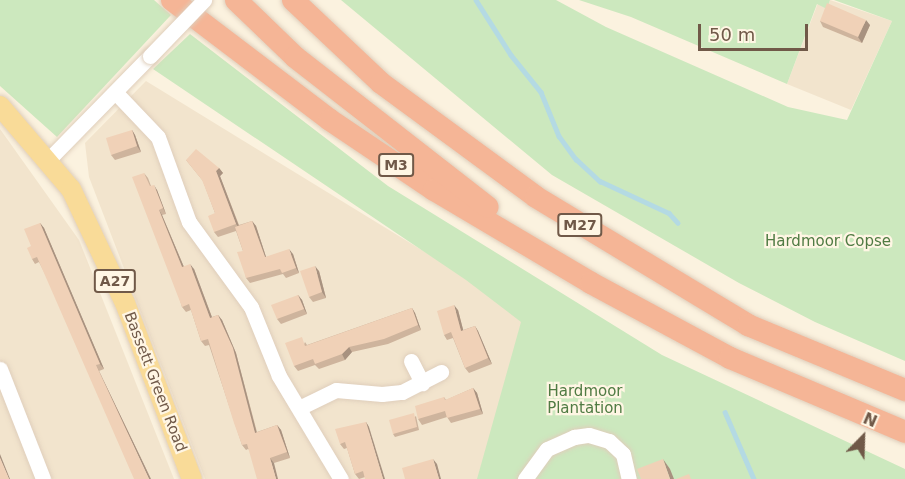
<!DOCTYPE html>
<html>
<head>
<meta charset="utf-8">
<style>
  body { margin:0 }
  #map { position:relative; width:905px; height:479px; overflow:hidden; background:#fbf2df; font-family:"DejaVu Sans",sans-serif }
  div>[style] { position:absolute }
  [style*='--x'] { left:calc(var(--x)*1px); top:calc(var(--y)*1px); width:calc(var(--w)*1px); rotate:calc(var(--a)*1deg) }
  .residential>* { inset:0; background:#f2e4cd }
  .green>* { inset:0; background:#cce8be }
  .stream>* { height:4.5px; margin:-2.25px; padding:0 2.25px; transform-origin:2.25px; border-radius:2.25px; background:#b4dae3 }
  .roads { filter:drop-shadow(0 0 2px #dfcebb) drop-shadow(0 0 2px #dfcebb) }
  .minor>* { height:15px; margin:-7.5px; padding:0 7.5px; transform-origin:7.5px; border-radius:7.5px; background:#fff }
  .major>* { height:20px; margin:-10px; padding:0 10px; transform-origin:10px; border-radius:10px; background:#f9db98 }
  .highway>* { height:22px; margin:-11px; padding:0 11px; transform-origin:11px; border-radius:11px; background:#f5b596 }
  .bridges { filter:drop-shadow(0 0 2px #dfcebb) drop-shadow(0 0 2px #dfcebb) }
  .minor-bridge>* { height:15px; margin:-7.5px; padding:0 7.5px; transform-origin:7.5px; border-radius:7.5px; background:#fff }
  .wall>* { inset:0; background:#ceb49d }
  .shaded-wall>* { inset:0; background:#a89280 }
  .building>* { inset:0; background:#f0d1b7 }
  span { translate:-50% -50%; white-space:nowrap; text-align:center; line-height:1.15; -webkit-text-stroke:4.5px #fff6e4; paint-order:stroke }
  .shield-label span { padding:2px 4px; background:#fff6e4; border:2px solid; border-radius:4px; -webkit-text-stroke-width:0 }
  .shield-label { font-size:14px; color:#705948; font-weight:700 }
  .park-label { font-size:15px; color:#507b43 }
  .street-label { font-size:15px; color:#705948 }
  .north { position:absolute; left:833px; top:407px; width:60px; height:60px; -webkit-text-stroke:4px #fff6e4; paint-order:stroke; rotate:23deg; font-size:16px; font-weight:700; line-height:24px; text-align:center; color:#705948 }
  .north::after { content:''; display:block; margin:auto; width:21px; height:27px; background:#705948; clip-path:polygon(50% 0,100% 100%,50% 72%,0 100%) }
  .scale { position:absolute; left:698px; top:24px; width:110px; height:27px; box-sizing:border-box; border:3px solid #705948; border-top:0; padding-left:8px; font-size:18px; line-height:21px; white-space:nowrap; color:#705948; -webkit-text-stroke:4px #fff6e4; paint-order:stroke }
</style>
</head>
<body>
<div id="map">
  <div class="residential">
    <i style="clip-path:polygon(830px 0,892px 21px,851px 110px,787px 84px,818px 3px,827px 8px)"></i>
    <i style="clip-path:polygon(146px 81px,531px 317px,497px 479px,205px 479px,89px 177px,85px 143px)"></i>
    <i style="clip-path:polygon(0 129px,79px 240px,174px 479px,0 479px)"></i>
  </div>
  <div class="green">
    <i style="clip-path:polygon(0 0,154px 0,171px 15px,57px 137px,0 86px)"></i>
    <i style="clip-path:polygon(341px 0,556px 0,606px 27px,788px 107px,847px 120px,892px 21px,834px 0,905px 0,905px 361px,815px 322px,739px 283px,552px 175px)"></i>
    <i style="clip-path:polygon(579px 0,830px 0,827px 9px,817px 4px,787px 84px,631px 17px)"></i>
    <i style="clip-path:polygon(190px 34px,388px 186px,662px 355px,905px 469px,905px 479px,477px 479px,521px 322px,466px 280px,153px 69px)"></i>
  </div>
  <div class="stream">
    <i style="--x:476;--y:0;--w:65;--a:57.5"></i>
    <i style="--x:511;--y:55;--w:48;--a:51"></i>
    <i style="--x:541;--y:92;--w:48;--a:67.8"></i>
    <i style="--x:559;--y:136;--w:29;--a:54"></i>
    <i style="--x:576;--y:159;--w:33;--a:43"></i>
    <i style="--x:600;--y:181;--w:76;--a:24.9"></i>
    <i style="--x:669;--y:213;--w:13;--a:48"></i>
    <i style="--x:725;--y:412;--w:73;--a:66.6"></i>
  </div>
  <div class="roads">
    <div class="minor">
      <i style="--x:117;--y:94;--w:59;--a:46.4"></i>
      <i style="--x:158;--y:137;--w:90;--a:70"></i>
      <i style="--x:189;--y:222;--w:105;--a:53.9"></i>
      <i style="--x:251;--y:307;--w:74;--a:67.9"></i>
      <i style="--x:279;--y:376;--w:120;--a:59"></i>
      <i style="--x:49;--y:159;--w:144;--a:-45.6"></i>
      <i style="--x:411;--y:361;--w:25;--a:63"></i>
      <i style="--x:0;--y:369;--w:118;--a:68.6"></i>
      <i style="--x:299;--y:408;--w:41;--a:-25.9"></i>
      <i style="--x:336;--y:390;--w:46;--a:5"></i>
      <i style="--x:382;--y:394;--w:20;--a:-6"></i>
      <i style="--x:402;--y:392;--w:44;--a:-27.1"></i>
      <i style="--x:525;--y:479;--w:37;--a:-54"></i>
      <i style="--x:547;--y:449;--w:30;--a:-24"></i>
      <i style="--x:574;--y:437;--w:15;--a:-8"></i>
      <i style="--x:589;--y:435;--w:21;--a:17"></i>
      <i style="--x:609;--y:441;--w:19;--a:43"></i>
      <i style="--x:623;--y:454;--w:26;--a:77"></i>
    </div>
    <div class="major">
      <i style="--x:0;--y:106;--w:109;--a:49.5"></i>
      <i style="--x:71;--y:189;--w:126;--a:64.7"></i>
      <i style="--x:125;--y:303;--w:188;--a:69.2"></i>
    </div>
    <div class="highway">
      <i style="--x:172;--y:0;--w:198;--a:37.2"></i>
      <i style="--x:330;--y:120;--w:125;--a:33.9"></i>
      <i style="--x:434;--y:190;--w:182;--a:30.6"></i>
      <i style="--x:591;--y:283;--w:158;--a:28.3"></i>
      <i style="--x:730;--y:358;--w:190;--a:22.9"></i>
      <i style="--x:236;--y:0;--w:82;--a:44"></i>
      <i style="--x:295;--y:57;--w:244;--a:37.9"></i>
      <i style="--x:293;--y:0;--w:121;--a:43.3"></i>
      <i style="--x:381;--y:83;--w:192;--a:36.3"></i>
      <i style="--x:536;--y:197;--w:248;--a:31.1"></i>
      <i style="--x:748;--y:325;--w:170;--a:22.5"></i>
    </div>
  </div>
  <div class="bridges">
    <div class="minor-bridge">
      <i style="--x:150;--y:56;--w:78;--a:-46"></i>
    </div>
  </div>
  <div class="wall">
    <i style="clip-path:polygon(820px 21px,870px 25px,862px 43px,823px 27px)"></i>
    <i style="clip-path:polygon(132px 130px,135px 135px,141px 152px,115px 160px,111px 155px)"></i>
    <i style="clip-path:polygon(186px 160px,219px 168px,223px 173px,220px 176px,239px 225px,252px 221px,256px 226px,266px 257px,293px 254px,299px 273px,286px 278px,283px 274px,250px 283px,246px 278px,243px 251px,236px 231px,218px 237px,214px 232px,215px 213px,203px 181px)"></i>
    <i style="clip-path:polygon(144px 173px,148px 178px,151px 186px,157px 190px,166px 214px,162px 215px,184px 267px,194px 269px,212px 317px,218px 315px,222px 320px,236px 353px,257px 432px,277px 425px,281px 430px,290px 458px,274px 463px,248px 449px,246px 450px,242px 445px,209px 345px,205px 346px,201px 341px,191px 310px,186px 312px,182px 307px)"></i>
    <i style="clip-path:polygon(40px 223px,44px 228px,104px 369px,99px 371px,151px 479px,39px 262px,35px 264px,32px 259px,31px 246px)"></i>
    <i style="clip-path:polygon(319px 271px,326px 298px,313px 302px,309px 297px)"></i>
    <i style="clip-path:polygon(298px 295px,302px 300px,307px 314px,281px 324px,277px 319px)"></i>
    <i style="clip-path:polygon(412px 308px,415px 313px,421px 330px,388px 344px,352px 352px,345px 360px,319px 369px,315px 365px,298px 371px,294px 366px,305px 342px,307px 345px)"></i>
    <i style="clip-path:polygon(458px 310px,463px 330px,475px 326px,478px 331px,492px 364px,469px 373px,465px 368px,453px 338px,447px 340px,444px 335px)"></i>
    <i style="clip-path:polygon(473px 388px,477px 393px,483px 414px,451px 423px,447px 417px,422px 425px,418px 419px,444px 397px,446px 400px)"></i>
    <i style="clip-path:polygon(416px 416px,419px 430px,395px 437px,393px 434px)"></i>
    <i style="clip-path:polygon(366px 422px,369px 427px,365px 477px,359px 479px,355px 474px,347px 448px,344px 449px,340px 444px)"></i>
  </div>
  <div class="shaded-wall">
    <i style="clip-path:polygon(866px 20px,870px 25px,862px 43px,858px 37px)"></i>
    <i style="clip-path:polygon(132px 130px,135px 135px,141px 152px,137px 146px)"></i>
    <i style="clip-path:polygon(219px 168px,223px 173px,220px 176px,240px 229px,236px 224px,216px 171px)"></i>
    <i style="clip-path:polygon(154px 185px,157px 190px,166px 214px,163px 208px)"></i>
    <i style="clip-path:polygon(159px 210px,162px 215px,186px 272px,182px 267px)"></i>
    <i style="clip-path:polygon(252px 221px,256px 226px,268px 263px,265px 257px)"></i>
    <i style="clip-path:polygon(40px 223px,44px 228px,104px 369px,100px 364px)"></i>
    <i style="clip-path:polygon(289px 249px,293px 254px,299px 273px,296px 268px)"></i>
    <i style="clip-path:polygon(190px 264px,194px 269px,214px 323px,210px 318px)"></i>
    <i style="clip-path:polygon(315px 266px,319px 271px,326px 298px,322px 292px)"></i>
    <i style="clip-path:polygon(298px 295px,302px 300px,307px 314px,304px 309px)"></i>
    <i style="clip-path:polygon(454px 305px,458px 310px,465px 337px,461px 331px)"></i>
    <i style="clip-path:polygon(412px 308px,415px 313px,421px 330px,418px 325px)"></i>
    <i style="clip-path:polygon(218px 315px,222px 320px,236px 353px,258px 438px,255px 433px)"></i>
    <i style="clip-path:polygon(475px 326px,478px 331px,492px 364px,488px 358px)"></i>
    <i style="clip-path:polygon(349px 347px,352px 352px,345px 360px,342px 354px)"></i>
    <i style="clip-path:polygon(96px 365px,99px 371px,151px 479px,149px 479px)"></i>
    <i style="clip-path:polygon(473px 388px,477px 393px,483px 414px,480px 409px)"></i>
    <i style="clip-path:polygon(366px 422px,369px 427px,385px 479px,383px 479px)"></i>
    <i style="clip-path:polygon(277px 425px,281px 430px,290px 458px,287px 452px)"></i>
    <i style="clip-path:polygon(0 454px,10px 479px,9px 479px,0 458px)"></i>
    <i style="clip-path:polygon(270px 458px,274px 463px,278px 479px,276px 479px)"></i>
    <i style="clip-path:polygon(433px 459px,437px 464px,441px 479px,439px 479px)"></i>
    <i style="clip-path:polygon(663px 459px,670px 469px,674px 479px,670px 479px)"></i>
  </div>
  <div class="building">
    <i style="clip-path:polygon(827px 3px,866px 20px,858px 37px,820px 21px)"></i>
    <i style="clip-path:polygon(132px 130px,137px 146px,111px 155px,106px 138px)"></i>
    <i style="clip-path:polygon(196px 149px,219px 168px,216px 171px,236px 224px,214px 232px,208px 216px,215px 213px,202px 180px,186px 160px)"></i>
    <i style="clip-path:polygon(144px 173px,150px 186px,154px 185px,163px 208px,159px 210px,182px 267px,190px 264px,210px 318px,218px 315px,233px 348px,255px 433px,277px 425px,287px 452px,270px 458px,276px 479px,257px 479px,247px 444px,242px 445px,234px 423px,208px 339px,201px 341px,189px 304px,182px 307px,132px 177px)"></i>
    <i style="clip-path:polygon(252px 221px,265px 257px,289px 249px,296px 268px,282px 273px,280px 269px,246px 278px,237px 252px,243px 251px,235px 227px)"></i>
    <i style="clip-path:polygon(40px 223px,100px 364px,96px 365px,149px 479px,134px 479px,37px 257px,32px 259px,27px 248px,31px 246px,24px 229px)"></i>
    <i style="clip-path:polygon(315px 266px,322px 292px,309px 297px,300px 271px)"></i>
    <i style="clip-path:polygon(298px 295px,304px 309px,277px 319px,271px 305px)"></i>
    <i style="clip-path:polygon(454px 305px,461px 331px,475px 326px,488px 358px,465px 368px,451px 332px,444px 335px,437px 311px)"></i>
    <i style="clip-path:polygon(412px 308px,418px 325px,384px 339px,349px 347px,342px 354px,315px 364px,313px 359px,294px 366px,285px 343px,302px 337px,305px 346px)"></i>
    <i style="clip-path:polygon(473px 388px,480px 409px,447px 418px,445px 411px,418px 419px,415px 406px,444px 397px,445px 400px)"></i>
    <i style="clip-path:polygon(414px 413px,417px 427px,393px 434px,389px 420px)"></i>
    <i style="clip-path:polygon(366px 422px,383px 479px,365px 479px,363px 471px,355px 474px,345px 442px,340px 444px,335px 429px)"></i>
    <i style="clip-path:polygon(0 458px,9px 479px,0 479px)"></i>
    <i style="clip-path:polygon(433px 459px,439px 479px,405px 479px,402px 468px)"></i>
    <i style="clip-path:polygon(663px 459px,670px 479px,641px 479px,637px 469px)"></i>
    <i style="clip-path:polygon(689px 474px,691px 479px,676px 479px)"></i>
  </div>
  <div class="shield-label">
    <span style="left:396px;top:165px">M3</span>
    <span style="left:580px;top:225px">M27</span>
    <span style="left:115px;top:281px">A27</span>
  </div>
  <div class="park-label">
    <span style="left:828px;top:242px">Hardmoor Copse</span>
    <span style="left:585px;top:400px">Hardmoor<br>Plantation</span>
  </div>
  <div class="street-label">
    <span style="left:155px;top:382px;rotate:69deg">Bassett Green Road</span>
  </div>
  <div class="north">N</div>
  <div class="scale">50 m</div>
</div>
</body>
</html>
